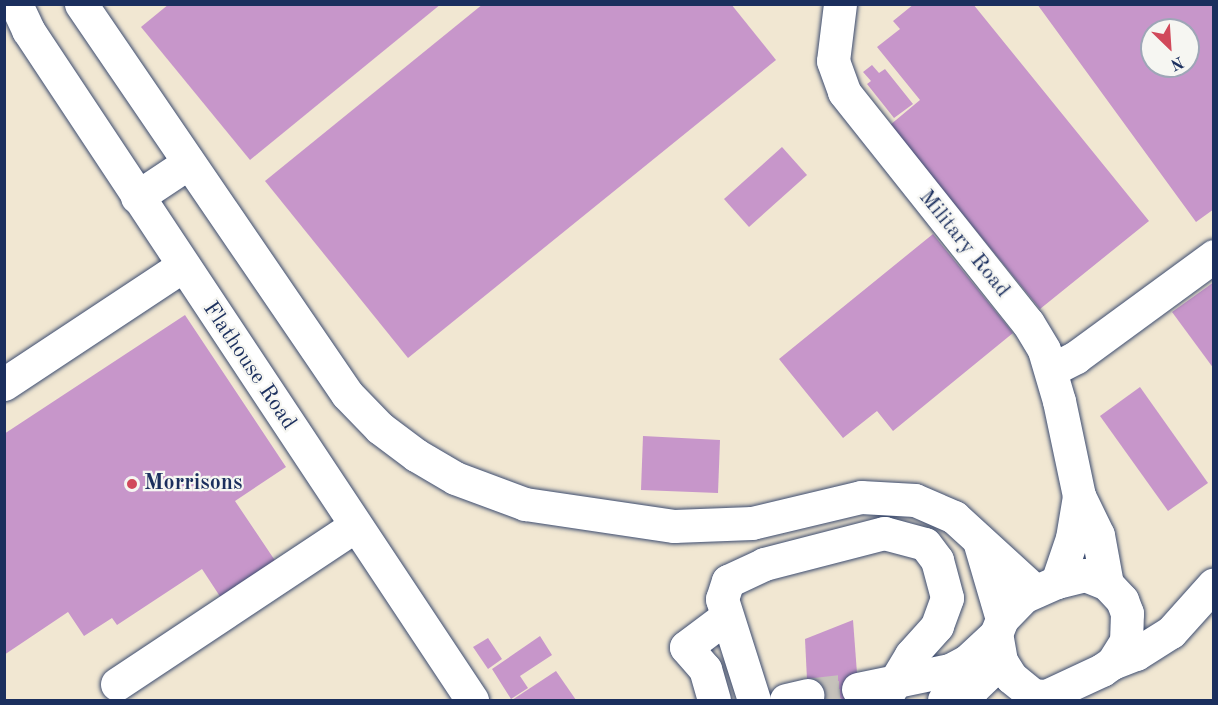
<!DOCTYPE html>
<html>
<head>
<meta charset="utf-8">
<style>
  body { margin:0 }
  #map { position:relative; width:1218px; height:705px; overflow:hidden; background:#f1e7d2; font-family:"Old Standard TT",serif }
  div>[style] { position:absolute }
  [style*='--x'] { left:calc(var(--x)*1px); top:calc(var(--y)*1px); width:calc(var(--w)*1px); rotate:calc(var(--a)*1deg) }
  .building>* { inset:0; background:#c796ca }
  .minor-tunnel>* { height:33px; margin-top:-16.5px; transform-origin:0; background:repeating-linear-gradient(90deg,#c6c2bb 0 33px,transparent 0 49px) }
  .roads { filter:drop-shadow(0 0 2px #3b4b6f) drop-shadow(0 0 2px #3b4b6f) }
  .minor>* { height:33px; margin:-16.5px; padding:0 16.5px; transform-origin:16.5px; border-radius:16.5px; background:#fff }
  .dots>* { width:16px; height:16px; translate:-50% -50%; box-sizing:border-box; border:3px solid #f6f6f2; border-radius:50% }
  span { translate:-50% -50%; white-space:nowrap; text-align:center; line-height:1.15; -webkit-text-stroke:4.5px #f6f6f2; paint-order:stroke }
  .street-label { font-size:22px; color:#1b2f5e }
  .poi-label { font-size:22px; color:#1b2f5e; font-weight:700 }
  .left { translate:0 -50%; text-align:left }
  .frame { position:absolute; inset:0; border:6px solid #1b2f5e; pointer-events:none }
  .north { position:absolute; left:1140px; top:18px; width:60px; height:60px; box-sizing:border-box; background:#f6f6f2; border:2px solid #9ea6b7; border-radius:50%; rotate:155deg; font-size:16px; font-weight:700; line-height:24px; text-align:center; color:#1b2f5e }
  .north::after { content:''; display:block; margin:auto; width:21px; height:27px; background:#d1495b; clip-path:polygon(50% 0,100% 100%,50% 72%,0 100%) }
</style>
</head>
<body>
<div id="map">
  <div class="building">
    <i style="clip-path:polygon(169px 4px,441px 4px,250px 160px,141px 27px)"></i>
    <i style="clip-path:polygon(483px 4px,731px 4px,776px 60px,408px 358px,265px 181px)"></i>
    <i style="clip-path:polygon(914px 4px,973px 4px,1149px 221px,1040px 309px,890px 125px,920px 100px,877px 47px,900px 29px,893px 21px)"></i>
    <i style="clip-path:polygon(evenodd,1037px 4px,1214px 4px,1214px 209px,1196px 222px,1037px 4px,1152px 30px,1188px 30px,1188px 66px,1152px 66px,1152px 30px)"></i>
    <i style="clip-path:polygon(872px 65px,879px 73px,885px 69px,913px 104px,894px 118px,867px 84px,871px 81px,863px 72px)"></i>
    <i style="clip-path:polygon(782px 147px,807px 175px,749px 227px,724px 199px)"></i>
    <i style="clip-path:polygon(933px 234px,1013px 333px,893px 431px,877px 411px,843px 438px,779px 359px)"></i>
    <i style="clip-path:polygon(1214px 282px,1214px 369px,1172px 312px)"></i>
    <i style="clip-path:polygon(185px 315px,286px 467px,235px 501px,278px 565px,223px 601px,202px 569px,117px 625px,112px 618px,84px 636px,68px 612px,4px 655px,4px 434px)"></i>
    <i style="clip-path:polygon(1140px 387px,1208px 483px,1168px 511px,1100px 416px)"></i>
    <i style="clip-path:polygon(643px 436px,720px 440px,718px 493px,641px 490px)"></i>
    <i style="clip-path:polygon(853px 620px,859px 700px,808px 700px,805px 639px)"></i>
    <i style="clip-path:polygon(540px 636px,552px 655px,520px 676px,528px 688px,511px 699px,492px 669px)"></i>
    <i style="clip-path:polygon(488px 638px,502px 659px,488px 669px,473px 647px)"></i>
    <i style="clip-path:polygon(556px 671px,576px 700px,512px 700px)"></i>
  </div>
  <div class="minor-tunnel">
    <i style="--x:807;--y:695;--w:51;--a:-6.7"></i>
  </div>
  <div class="roads">
    <div class="minor">
      <i style="--x:16;--y:4;--w:29;--a:65"></i>
      <i style="--x:28;--y:30;--w:804;--a:56.47"></i>
      <i style="--x:81;--y:4;--w:472;--a:55.7"></i>
      <i style="--x:347;--y:394;--w:47;--a:45.9"></i>
      <i style="--x:380;--y:428;--w:45;--a:36.9"></i>
      <i style="--x:416;--y:455;--w:45;--a:30.5"></i>
      <i style="--x:455;--y:478;--w:75;--a:20.4"></i>
      <i style="--x:525;--y:504;--w:151;--a:8.4"></i>
      <i style="--x:674;--y:526;--w:78;--a:-2.2"></i>
      <i style="--x:752;--y:523;--w:112;--a:-13.4"></i>
      <i style="--x:861;--y:497;--w:54;--a:3.2"></i>
      <i style="--x:915;--y:500;--w:43;--a:23.6"></i>
      <i style="--x:954;--y:517;--w:110;--a:42.4"></i>
      <i style="--x:840;--y:4;--w:57;--a:97"></i>
      <i style="--x:833;--y:61;--w:33;--a:70"></i>
      <i style="--x:844;--y:92;--w:295;--a:51.5"></i>
      <i style="--x:1028;--y:323;--w:31;--a:59"></i>
      <i style="--x:1044;--y:350;--w:53;--a:73.6"></i>
      <i style="--x:1059;--y:401;--w:97;--a:78.1"></i>
      <i style="--x:1079;--y:496;--w:43;--a:64"></i>
      <i style="--x:1098;--y:535;--w:50;--a:79.6"></i>
      <i style="--x:137;--y:197;--w:61;--a:-33.7"></i>
      <i style="--x:1051;--y:370;--w:28;--a:-27"></i>
      <i style="--x:1076;--y:357;--w:171;--a:-36.2"></i>
      <i style="--x:4;--y:384;--w:214;--a:-33.5"></i>
      <i style="--x:980;--y:544;--w:78;--a:73.7"></i>
      <i style="--x:1085;--y:575;--w:24;--a:22"></i>
      <i style="--x:1107;--y:584;--w:22;--a:47"></i>
      <i style="--x:1122;--y:600;--w:14;--a:69"></i>
      <i style="--x:1127;--y:613;--w:28;--a:92"></i>
      <i style="--x:1126;--y:641;--w:26;--a:122"></i>
      <i style="--x:1112;--y:663;--w:12;--a:145"></i>
      <i style="--x:1102;--y:670;--w:62;--a:155.1"></i>
      <i style="--x:1046;--y:696;--w:13;--a:-176"></i>
      <i style="--x:1033;--y:695;--w:28;--a:-141"></i>
      <i style="--x:1011;--y:677;--w:19;--a:-122"></i>
      <i style="--x:1001;--y:661;--w:27;--a:-100"></i>
      <i style="--x:996;--y:634;--w:16;--a:-68"></i>
      <i style="--x:1002;--y:619;--w:30;--a:-46"></i>
      <i style="--x:1023;--y:597;--w:37;--a:-24"></i>
      <i style="--x:1057;--y:582;--w:29;--a:-14"></i>
      <i style="--x:1057;--y:582;--w:46;--a:-71.2"></i>
      <i style="--x:1072;--y:538;--w:43;--a:-80.5"></i>
      <i style="--x:1112;--y:663;--w:26;--a:-21"></i>
      <i style="--x:1136;--y:654;--w:41;--a:-32.2"></i>
      <i style="--x:1171;--y:632;--w:64;--a:-48.1"></i>
      <i style="--x:117;--y:684;--w:286;--a:-33.6"></i>
      <i style="--x:858;--y:689;--w:94;--a:-11.7"></i>
      <i style="--x:950;--y:670;--w:19;--a:-28"></i>
      <i style="--x:967;--y:661;--w:40;--a:-43"></i>
      <i style="--x:714;--y:700;--w:32;--a:-106"></i>
      <i style="--x:705;--y:669;--w:29;--a:-131"></i>
      <i style="--x:686;--y:647;--w:50;--a:-36.9"></i>
      <i style="--x:754;--y:700;--w:106;--a:-107.6"></i>
      <i style="--x:722;--y:599;--w:19;--a:-72"></i>
      <i style="--x:728;--y:581;--w:40;--a:-25"></i>
      <i style="--x:764;--y:564;--w:124;--a:-14.5"></i>
      <i style="--x:884;--y:533;--w:42;--a:15"></i>
      <i style="--x:925;--y:544;--w:20;--a:53"></i>
      <i style="--x:937;--y:560;--w:39;--a:75"></i>
      <i style="--x:947;--y:598;--w:30;--a:110"></i>
      <i style="--x:937;--y:626;--w:39;--a:132"></i>
      <i style="--x:911;--y:655;--w:52;--a:121"></i>
      <i style="--x:786;--y:700;--w:22;--a:-13"></i>
      <i style="--x:944;--y:700;--w:31;--a:-22"></i>
      <i style="--x:973;--y:688;--w:39;--a:-44"></i>
    </div>
  </div>
  <div class="dots">
    <i style="left:132px;top:484px;background:#d1495b"></i>
  </div>
  <div class="street-label">
    <span style="left:964px;top:244px;rotate:51deg">Military Road</span>
    <span style="left:249px;top:366px;rotate:56deg">Flathouse Road</span>
  </div>
  <div class="poi-label">
    <span class="left" style="left:144px;top:484px">Morrisons</span>
  </div>
  <div class="frame"></div>
  <div class="north">N</div>
</div>
</body>
</html>
